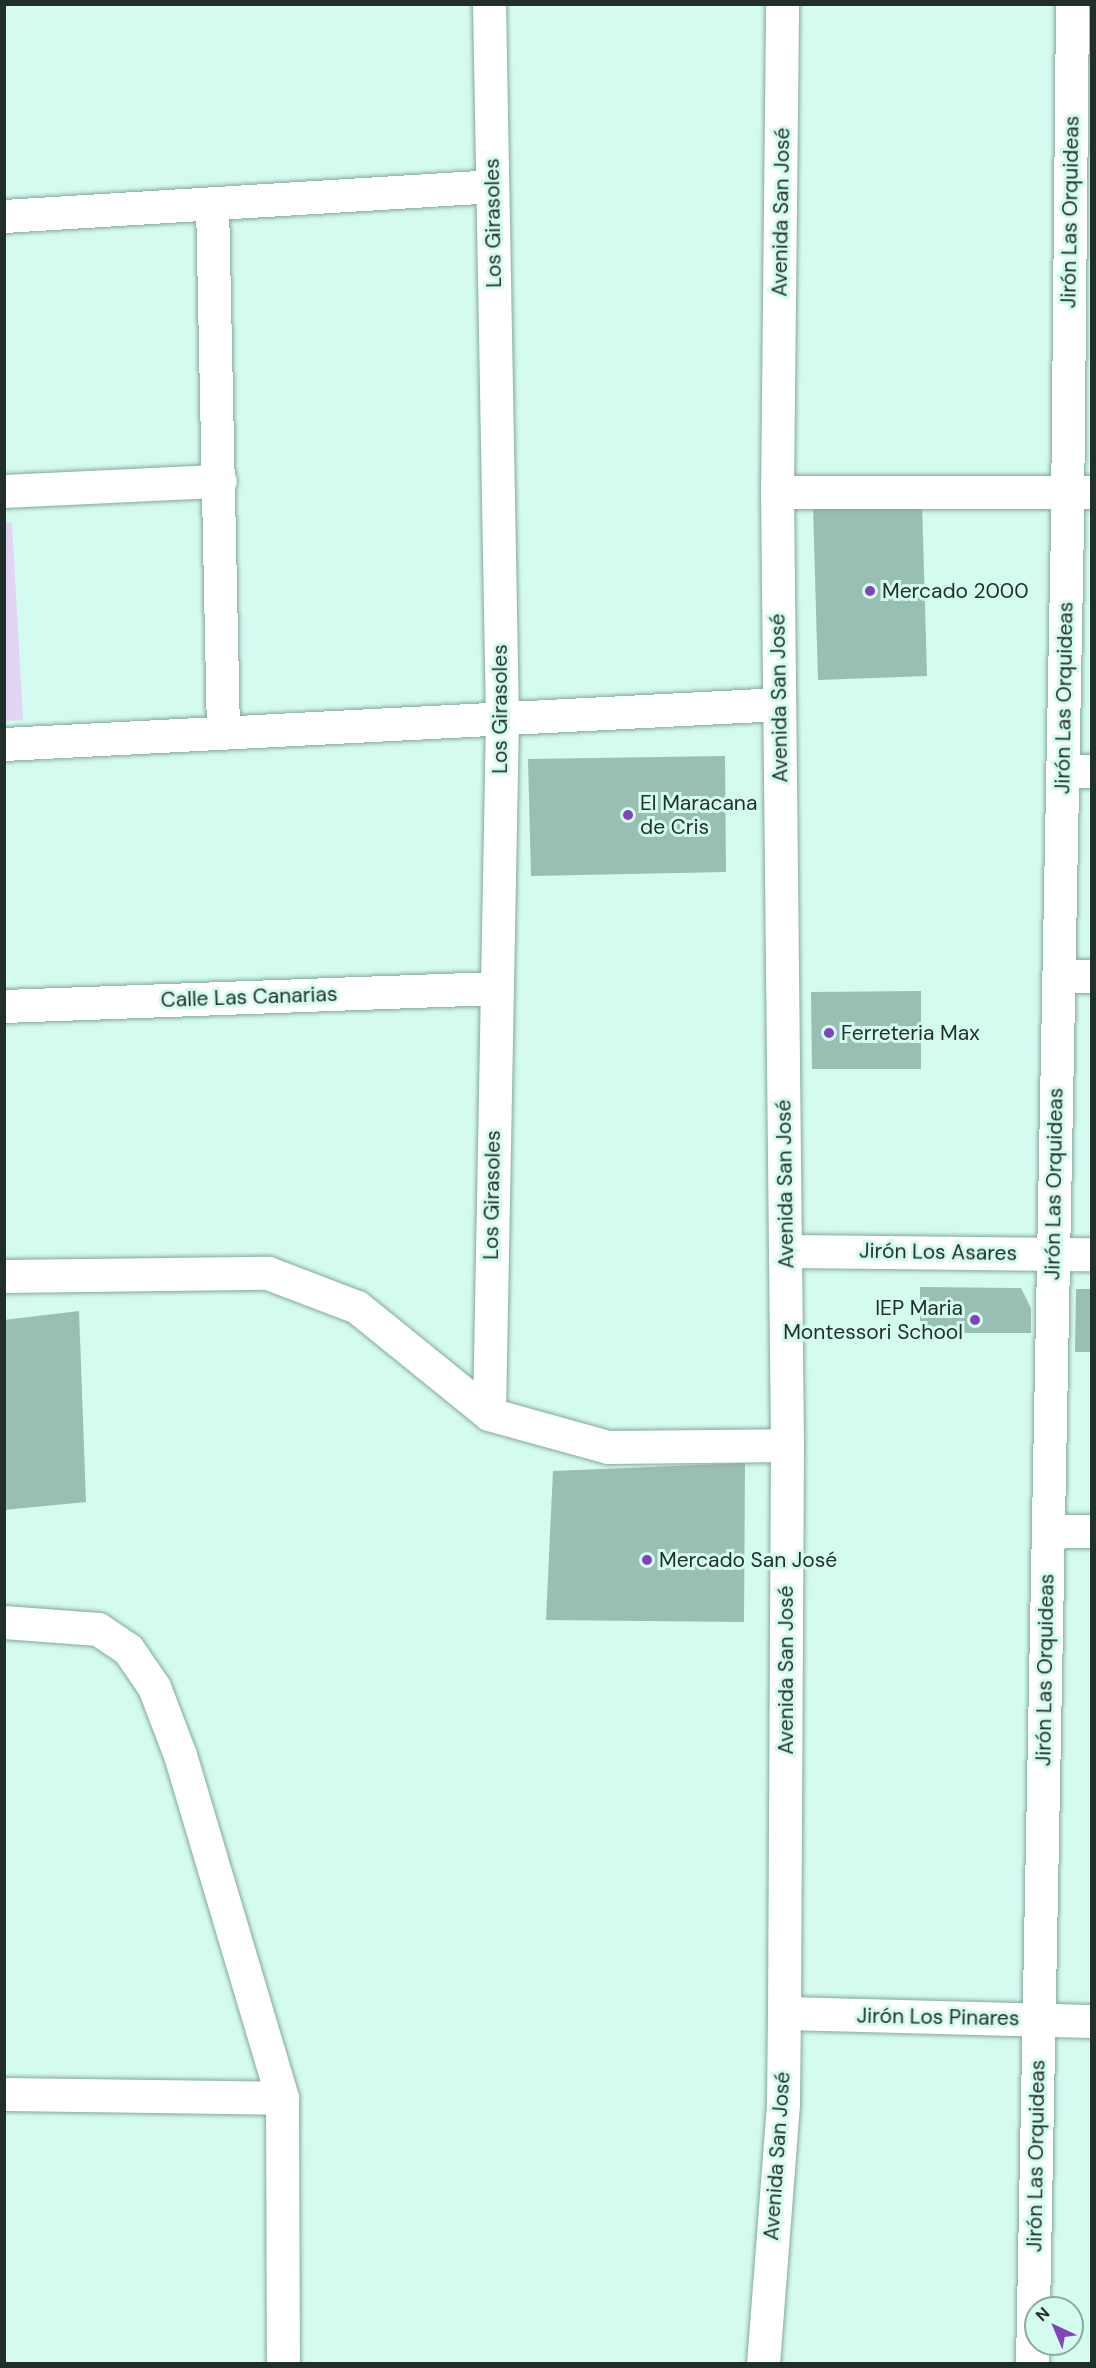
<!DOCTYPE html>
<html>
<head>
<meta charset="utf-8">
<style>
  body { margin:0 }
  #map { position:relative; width:1096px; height:2368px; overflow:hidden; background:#d4fbf0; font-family:"DM Sans",sans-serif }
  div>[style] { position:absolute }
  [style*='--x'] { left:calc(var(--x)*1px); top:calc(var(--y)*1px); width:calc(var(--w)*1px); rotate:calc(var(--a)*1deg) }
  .green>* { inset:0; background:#e3d4f6 }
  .building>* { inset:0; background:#99beb3 }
  .roads { filter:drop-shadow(0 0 2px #83a89d) drop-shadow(0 0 2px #83a89d) }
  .street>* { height:33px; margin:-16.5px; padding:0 16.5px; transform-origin:16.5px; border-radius:16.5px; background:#fff }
  .secondary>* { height:33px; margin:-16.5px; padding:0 16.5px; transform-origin:16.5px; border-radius:16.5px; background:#fff }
  .dots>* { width:16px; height:16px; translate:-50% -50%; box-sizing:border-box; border:3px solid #d4fbf0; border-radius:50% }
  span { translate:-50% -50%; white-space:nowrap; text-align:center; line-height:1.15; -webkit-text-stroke:6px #d4fbf0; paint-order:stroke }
  .street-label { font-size:21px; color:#212f2b }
  .poi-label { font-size:21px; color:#212f2b }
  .left { translate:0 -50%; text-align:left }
  .right { translate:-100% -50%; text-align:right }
  .frame { position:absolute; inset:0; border:6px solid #212f2b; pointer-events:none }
  .north { position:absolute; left:1024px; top:2296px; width:60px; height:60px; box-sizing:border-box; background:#d4fbf0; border:2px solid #8ca9a1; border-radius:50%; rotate:316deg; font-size:16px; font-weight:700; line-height:24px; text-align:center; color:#212f2b }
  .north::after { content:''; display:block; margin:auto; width:21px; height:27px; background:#8244ba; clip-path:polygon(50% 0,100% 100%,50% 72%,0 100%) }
</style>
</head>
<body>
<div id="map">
  <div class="green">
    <i style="clip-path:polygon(5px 523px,12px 523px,23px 720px,5px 721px)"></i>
  </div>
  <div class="building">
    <i style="clip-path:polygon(922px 502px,927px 676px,818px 680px,813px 506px)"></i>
    <i style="clip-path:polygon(725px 756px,726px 872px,531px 876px,528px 759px)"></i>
    <i style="clip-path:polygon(921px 991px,921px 1069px,812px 1069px,811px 992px)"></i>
    <i style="clip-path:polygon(920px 1287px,1021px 1288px,1031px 1308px,1031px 1333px,920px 1333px)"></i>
    <i style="clip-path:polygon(1076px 1289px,1092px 1289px,1092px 1352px,1075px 1352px)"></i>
    <i style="clip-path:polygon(79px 1311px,86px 1502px,4px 1510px,4px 1320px)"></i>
    <i style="clip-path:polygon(745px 1463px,744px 1622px,546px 1620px,553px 1471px)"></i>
  </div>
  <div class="roads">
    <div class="street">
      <i style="--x:212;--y:203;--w:530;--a:88.81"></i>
      <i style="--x:4;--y:216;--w:489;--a:-3.5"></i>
      <i style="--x:4;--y:491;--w:216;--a:-2.7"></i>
      <i style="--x:777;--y:492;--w:315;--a:0"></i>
      <i style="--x:4;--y:744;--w:776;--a:-2.95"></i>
      <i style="--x:1062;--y:771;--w:30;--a:0"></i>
      <i style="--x:1058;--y:976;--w:34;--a:0"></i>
      <i style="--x:4;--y:1006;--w:490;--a:-2.1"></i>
      <i style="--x:785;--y:1251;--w:307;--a:0.6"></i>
      <i style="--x:4;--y:1276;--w:264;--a:-0.7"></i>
      <i style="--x:268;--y:1273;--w:95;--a:20.9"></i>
      <i style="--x:357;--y:1307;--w:170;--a:39"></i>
      <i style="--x:489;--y:1414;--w:123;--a:15.5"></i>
      <i style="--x:608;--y:1447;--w:179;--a:-0.6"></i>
      <i style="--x:489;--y:1414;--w:695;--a:-88.93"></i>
      <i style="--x:502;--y:719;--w:715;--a:-91.04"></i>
      <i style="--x:1048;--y:1531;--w:44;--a:0"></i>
      <i style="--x:4;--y:1622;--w:94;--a:4.3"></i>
      <i style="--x:98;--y:1629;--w:36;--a:34"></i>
      <i style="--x:128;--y:1649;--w:46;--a:55.6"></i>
      <i style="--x:154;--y:1687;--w:73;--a:69.1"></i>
      <i style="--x:180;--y:1755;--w:358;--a:73.4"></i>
      <i style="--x:282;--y:2098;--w:266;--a:89.8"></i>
      <i style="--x:784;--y:2013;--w:308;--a:1.5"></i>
      <i style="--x:4;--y:2094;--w:278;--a:0.8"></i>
      <i style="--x:1032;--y:2364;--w:1848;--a:-88.91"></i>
      <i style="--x:1067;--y:516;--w:512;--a:-89.44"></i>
    </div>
    <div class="secondary">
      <i style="--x:763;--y:2364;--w:262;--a:-85.6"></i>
      <i style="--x:783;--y:2103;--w:90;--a:-89.4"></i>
      <i style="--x:784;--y:2013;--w:568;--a:-89.7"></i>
      <i style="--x:787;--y:1445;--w:953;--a:-90.6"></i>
      <i style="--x:777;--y:492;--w:488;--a:-89.4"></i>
    </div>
  </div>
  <div class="dots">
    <i style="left:870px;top:591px;background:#8244ba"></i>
    <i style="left:628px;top:815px;background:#8244ba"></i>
    <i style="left:829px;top:1033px;background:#8244ba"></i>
    <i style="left:975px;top:1320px;background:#8244ba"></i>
    <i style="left:647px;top:1560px;background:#8244ba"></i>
  </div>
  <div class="street-label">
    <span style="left:781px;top:212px;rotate:-89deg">Avenida San José</span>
    <span style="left:1070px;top:212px;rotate:-89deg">Jirón Las Orquideas</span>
    <span style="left:493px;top:223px;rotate:-91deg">Los Girasoles</span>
    <span style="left:779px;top:698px;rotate:-91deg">Avenida San José</span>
    <span style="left:1064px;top:698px;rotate:-89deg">Jirón Las Orquideas</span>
    <span style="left:500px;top:709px;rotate:-90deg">Los Girasoles</span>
    <span style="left:249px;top:997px;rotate:-2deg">Calle Las Canarias</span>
    <span style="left:785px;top:1184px;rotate:-91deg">Avenida San José</span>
    <span style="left:1054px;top:1184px;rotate:-89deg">Jirón Las Orquideas</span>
    <span style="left:492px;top:1195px;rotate:-89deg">Los Girasoles</span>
    <span style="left:938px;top:1252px;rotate:1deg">Jirón Los Asares</span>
    <span style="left:786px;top:1670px;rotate:-90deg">Avenida San José</span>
    <span style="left:1045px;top:1670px;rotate:-89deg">Jirón Las Orquideas</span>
    <span style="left:938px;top:2017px;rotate:1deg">Jirón Los Pinares</span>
    <span style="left:777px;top:2156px;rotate:-86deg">Avenida San José</span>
    <span style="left:1036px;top:2156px;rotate:-89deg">Jirón Las Orquideas</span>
  </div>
  <div class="poi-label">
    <span class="left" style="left:882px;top:591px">Mercado 2000</span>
    <span class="left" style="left:640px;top:815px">El Maracana<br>de Cris</span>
    <span class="left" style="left:841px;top:1033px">Ferreteria Max</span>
    <span class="right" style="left:963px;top:1320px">IEP Maria<br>Montessori School</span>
    <span class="left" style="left:659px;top:1560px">Mercado San José</span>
  </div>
  <div class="frame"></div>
  <div class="north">N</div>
</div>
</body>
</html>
